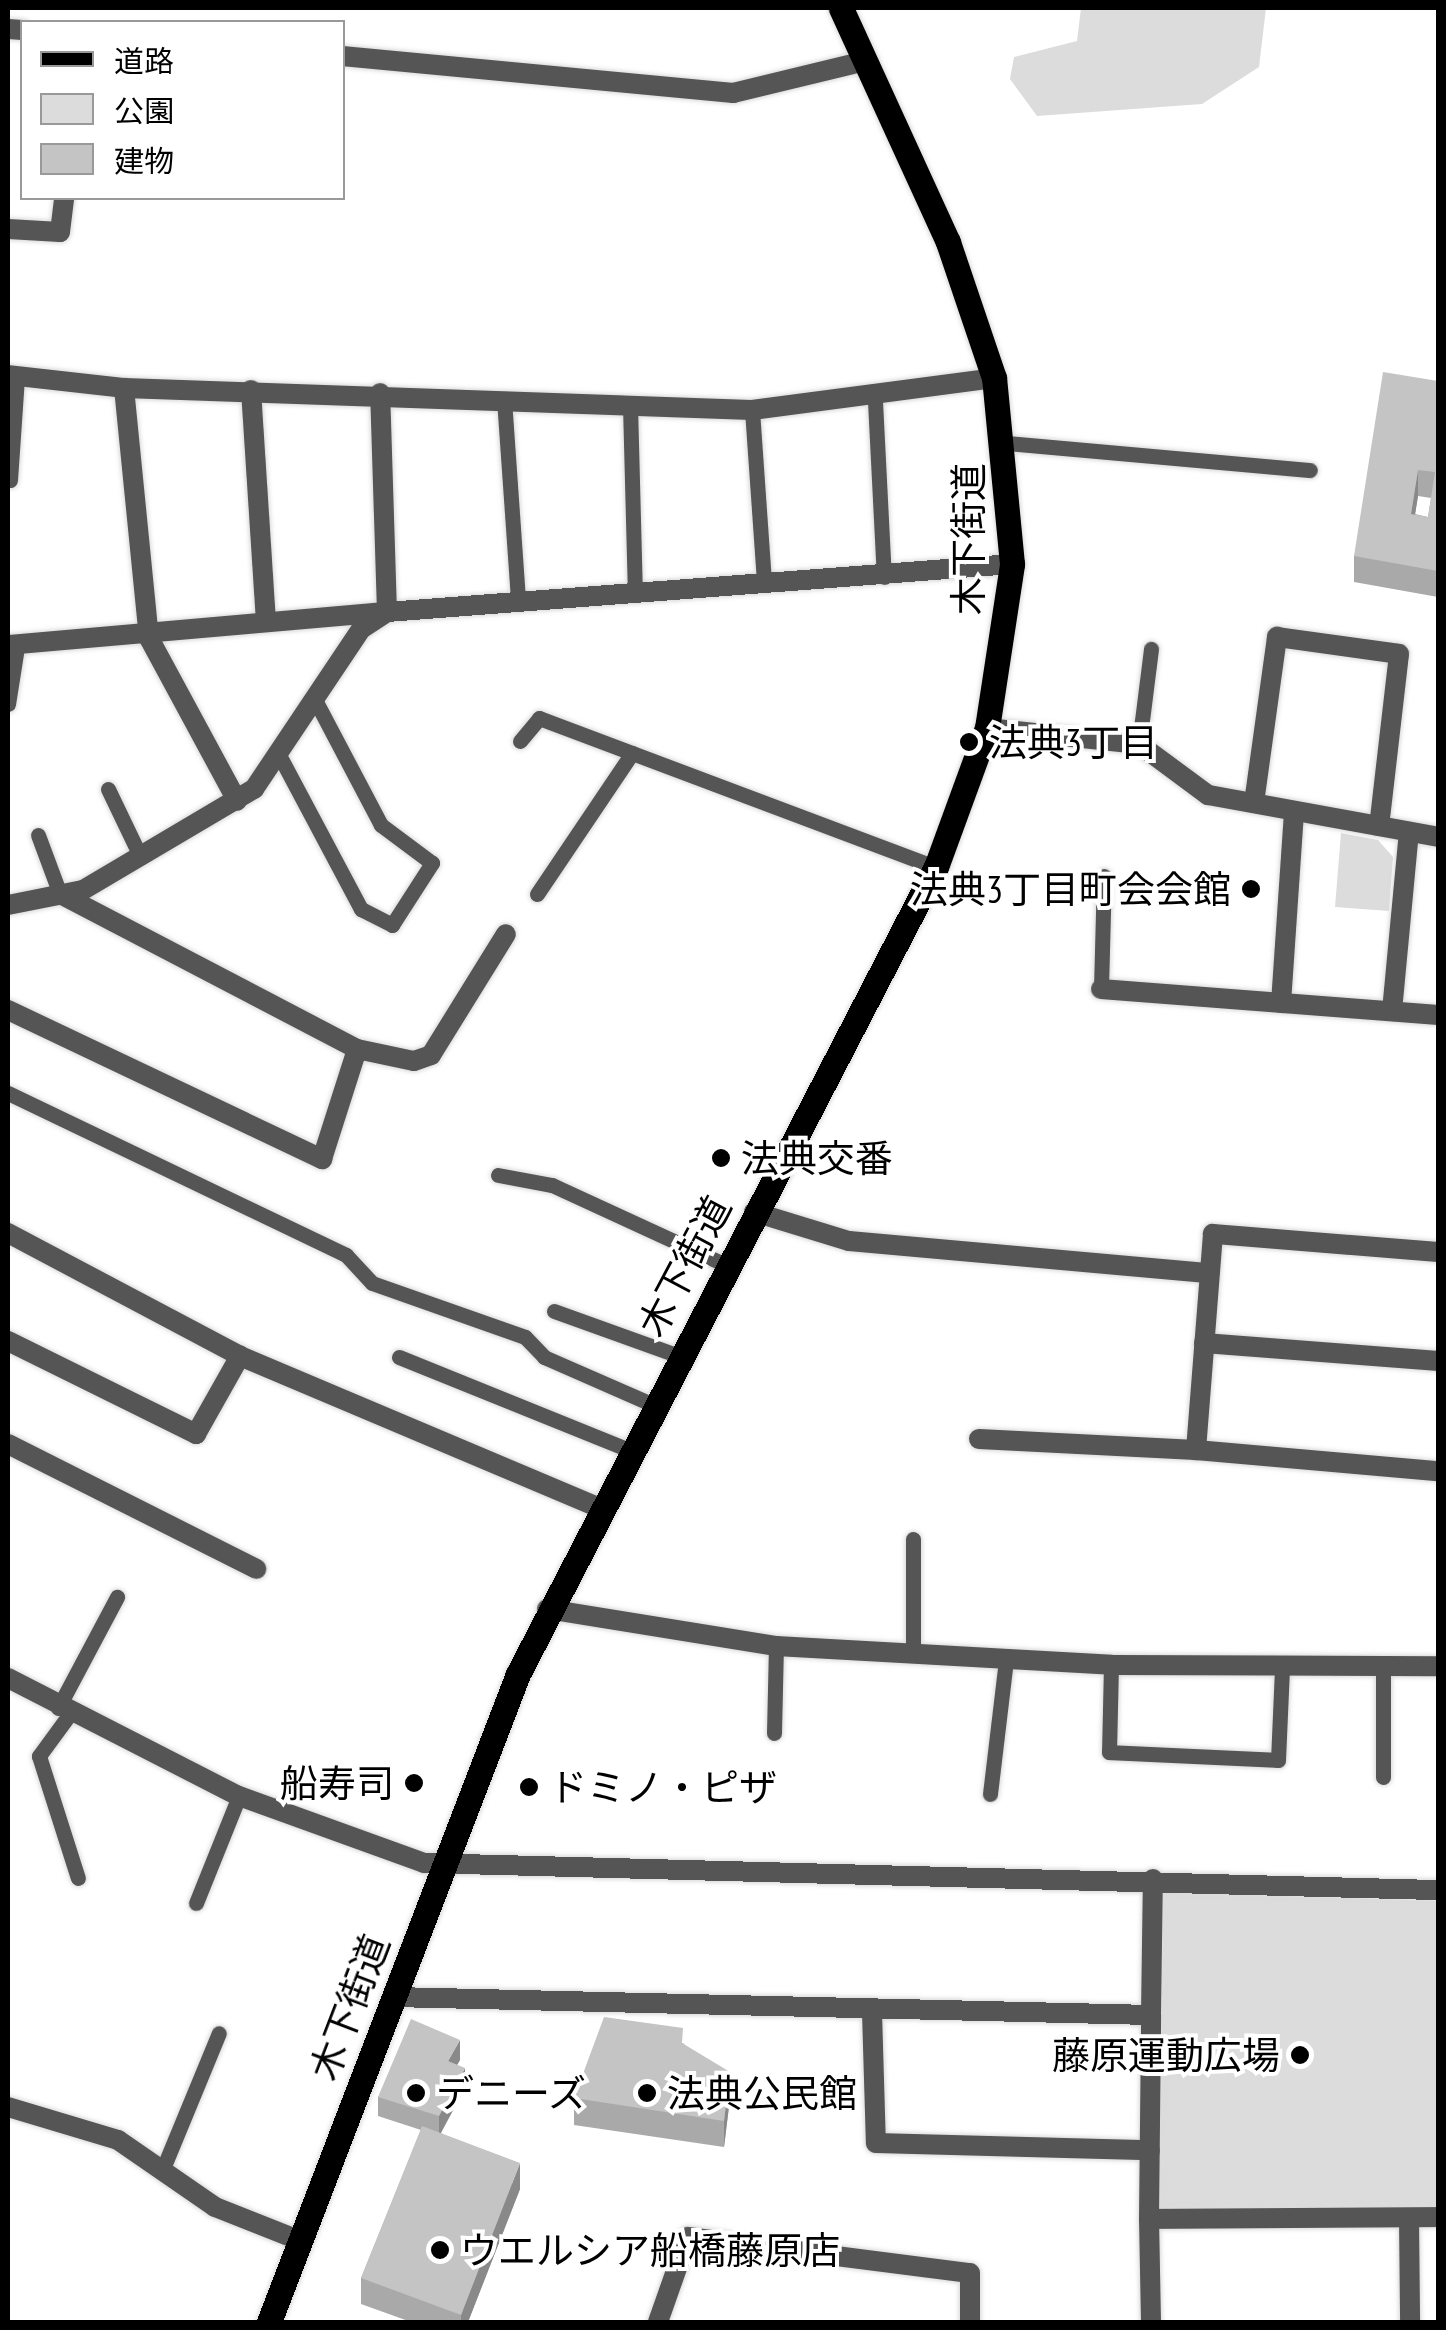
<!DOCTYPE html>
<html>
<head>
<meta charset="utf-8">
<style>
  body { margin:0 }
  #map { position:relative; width:1446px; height:2330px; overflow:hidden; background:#fff; font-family:"PT Sans Narrow","Noto Sans JP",sans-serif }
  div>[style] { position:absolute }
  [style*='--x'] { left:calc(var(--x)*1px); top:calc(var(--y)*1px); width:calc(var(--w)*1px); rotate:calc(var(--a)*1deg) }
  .green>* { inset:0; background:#dcdcdc }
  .roads { filter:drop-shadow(0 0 2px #dbdbdb) drop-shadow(0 0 2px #dbdbdb) }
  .service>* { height:15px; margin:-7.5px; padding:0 7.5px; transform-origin:7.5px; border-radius:7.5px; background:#555 }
  .minor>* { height:20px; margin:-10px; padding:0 10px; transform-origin:10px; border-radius:10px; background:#555 }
  .tertiary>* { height:20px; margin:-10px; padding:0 10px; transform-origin:10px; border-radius:10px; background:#555 }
  .primary>* { height:25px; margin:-12.5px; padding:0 12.5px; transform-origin:12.5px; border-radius:12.5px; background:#000 }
  .wall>* { inset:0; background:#a9a9a9 }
  .shaded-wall>* { inset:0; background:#898989 }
  .building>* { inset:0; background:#c4c4c4 }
  .dots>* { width:28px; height:28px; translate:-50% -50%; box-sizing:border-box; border:5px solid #fff; border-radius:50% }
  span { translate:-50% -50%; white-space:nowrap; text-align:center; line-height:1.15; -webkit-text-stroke:8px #fff; paint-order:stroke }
  .street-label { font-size:38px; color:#000 }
  .poi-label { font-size:38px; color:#000 }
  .left { translate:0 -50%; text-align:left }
  .right { translate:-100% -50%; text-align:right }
  .frame { position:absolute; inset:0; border:10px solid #000; pointer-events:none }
  .legend { position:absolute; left:20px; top:20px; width:325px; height:180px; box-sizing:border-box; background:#fff; border:2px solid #999; margin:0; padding:12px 18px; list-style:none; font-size:30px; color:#000 }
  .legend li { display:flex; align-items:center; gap:20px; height:50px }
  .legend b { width:50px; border:2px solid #999 }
</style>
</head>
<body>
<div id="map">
  <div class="green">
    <i style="clip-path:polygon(1081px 8px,1266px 8px,1259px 67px,1202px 104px,1037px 116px,1010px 79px,1014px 57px,1077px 41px)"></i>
    <i style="clip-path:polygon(1341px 833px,1378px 840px,1393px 857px,1389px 911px,1335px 907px)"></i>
    <i style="clip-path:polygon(1163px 1892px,1438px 1901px,1438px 2209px,1159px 2212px)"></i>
  </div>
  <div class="roads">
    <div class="service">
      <i style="--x:504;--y:399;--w:201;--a:86"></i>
      <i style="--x:875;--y:401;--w:176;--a:87.1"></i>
      <i style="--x:630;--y:405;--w:187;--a:88.5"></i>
      <i style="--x:752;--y:410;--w:173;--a:86"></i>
      <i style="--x:1006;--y:443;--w:305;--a:5.1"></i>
      <i style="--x:10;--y:480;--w:103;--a:-86.1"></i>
      <i style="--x:8;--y:704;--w:58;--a:-81"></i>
      <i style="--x:520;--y:741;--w:30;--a:-50"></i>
      <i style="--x:539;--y:718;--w:424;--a:20.6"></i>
      <i style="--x:1139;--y:744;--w:96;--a:-82.8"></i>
      <i style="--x:278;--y:753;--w:177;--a:62"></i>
      <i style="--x:361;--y:909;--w:35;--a:27"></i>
      <i style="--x:392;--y:925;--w:74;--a:-57.2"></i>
      <i style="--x:432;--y:863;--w:64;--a:-143.3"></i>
      <i style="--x:381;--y:825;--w:141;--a:-117.8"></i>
      <i style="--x:108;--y:789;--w:76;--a:64.4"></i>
      <i style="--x:38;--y:835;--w:63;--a:69.6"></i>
      <i style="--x:537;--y:894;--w:170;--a:-56"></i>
      <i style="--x:1101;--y:989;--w:113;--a:-88.5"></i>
      <i style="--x:8;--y:1093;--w:375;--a:25.6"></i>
      <i style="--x:346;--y:1255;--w:38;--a:47"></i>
      <i style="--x:372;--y:1283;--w:162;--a:19.4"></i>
      <i style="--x:525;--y:1337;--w:28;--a:46"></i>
      <i style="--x:544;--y:1357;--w:120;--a:23.6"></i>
      <i style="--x:498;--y:1175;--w:55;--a:10.5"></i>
      <i style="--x:552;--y:1185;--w:192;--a:24.7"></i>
      <i style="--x:554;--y:1311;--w:133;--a:19.8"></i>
      <i style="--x:399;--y:1357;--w:248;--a:22"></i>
      <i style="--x:913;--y:1654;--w:115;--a:-90"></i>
      <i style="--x:1111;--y:1665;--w:87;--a:91.3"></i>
      <i style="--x:1109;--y:1752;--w:169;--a:2.7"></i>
      <i style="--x:1278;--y:1760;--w:93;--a:-87.5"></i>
      <i style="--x:1383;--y:1668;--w:109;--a:90"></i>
      <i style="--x:58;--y:1708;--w:126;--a:-62"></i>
      <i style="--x:69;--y:1715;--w:51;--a:126.2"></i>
      <i style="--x:39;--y:1756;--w:128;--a:72.3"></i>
      <i style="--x:774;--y:1733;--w:87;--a:-88.7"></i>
      <i style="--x:990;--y:1794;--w:136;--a:-83.2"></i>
      <i style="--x:196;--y:1903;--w:115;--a:-68.1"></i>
      <i style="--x:162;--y:2171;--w:149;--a:-67.6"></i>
    </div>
    <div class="minor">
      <i style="--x:8;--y:229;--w:52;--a:3.3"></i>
      <i style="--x:60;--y:232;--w:34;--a:-83"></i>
      <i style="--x:8;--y:375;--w:117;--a:6.4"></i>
      <i style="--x:124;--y:388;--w:628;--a:2.01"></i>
      <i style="--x:752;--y:410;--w:244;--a:-7.5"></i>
      <i style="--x:124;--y:388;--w:251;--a:84.3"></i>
      <i style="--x:149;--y:638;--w:185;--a:61.6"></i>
      <i style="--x:251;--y:390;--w:232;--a:86.3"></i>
      <i style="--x:8;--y:645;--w:380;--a:-5"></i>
      <i style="--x:387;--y:612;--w:219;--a:-91.8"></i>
      <i style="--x:987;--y:728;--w:153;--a:6"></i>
      <i style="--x:1139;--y:744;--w:86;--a:36.5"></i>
      <i style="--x:1208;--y:795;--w:234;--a:10.3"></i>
      <i style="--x:1254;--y:803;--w:168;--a:-82.1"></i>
      <i style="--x:1277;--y:637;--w:123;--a:7.9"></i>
      <i style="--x:1399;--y:654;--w:173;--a:96.6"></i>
      <i style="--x:1101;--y:989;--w:338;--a:4.4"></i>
      <i style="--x:1281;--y:1003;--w:192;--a:-86.1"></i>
      <i style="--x:8;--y:1010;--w:348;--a:25.4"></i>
      <i style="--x:322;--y:1159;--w:115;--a:-72.3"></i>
      <i style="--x:357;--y:1049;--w:335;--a:-152.4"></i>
      <i style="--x:1392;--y:1011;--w:180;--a:-84.6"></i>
      <i style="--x:357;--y:1049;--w:58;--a:11.9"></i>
      <i style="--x:414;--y:1061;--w:18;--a:-19"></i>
      <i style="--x:431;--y:1055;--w:142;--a:-58.2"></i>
      <i style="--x:754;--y:1212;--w:99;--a:17"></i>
      <i style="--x:849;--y:1241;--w:362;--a:5.1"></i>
      <i style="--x:8;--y:1233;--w:263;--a:27.9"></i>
      <i style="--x:240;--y:1356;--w:390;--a:22.9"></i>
      <i style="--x:1438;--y:1252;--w:226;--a:-175.4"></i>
      <i style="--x:1213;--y:1234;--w:217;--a:94.5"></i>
      <i style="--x:1196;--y:1450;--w:243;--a:5"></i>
      <i style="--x:8;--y:1341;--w:210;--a:26.3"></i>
      <i style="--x:196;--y:1434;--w:90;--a:-60.6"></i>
      <i style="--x:1204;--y:1343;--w:235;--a:4.4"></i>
      <i style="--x:979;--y:1439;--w:217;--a:2.9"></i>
      <i style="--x:8;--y:1444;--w:278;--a:26.7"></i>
      <i style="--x:547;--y:1609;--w:232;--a:9.2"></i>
      <i style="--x:776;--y:1646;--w:336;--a:3.2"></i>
      <i style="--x:1111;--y:1665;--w:327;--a:0.2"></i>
      <i style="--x:8;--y:1678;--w:259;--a:27.1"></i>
      <i style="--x:239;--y:1796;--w:197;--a:19.9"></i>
      <i style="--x:424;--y:1863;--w:1014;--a:1.53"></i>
      <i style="--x:393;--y:1997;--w:758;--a:1.36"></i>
      <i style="--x:1151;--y:2015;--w:136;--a:-89.2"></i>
      <i style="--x:872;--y:2012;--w:131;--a:88.3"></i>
      <i style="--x:876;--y:2143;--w:274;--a:1.5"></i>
      <i style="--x:8;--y:2107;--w:115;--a:16.7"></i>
      <i style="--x:118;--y:2140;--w:118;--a:34.6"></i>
      <i style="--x:215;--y:2207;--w:92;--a:21.6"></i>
      <i style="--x:1409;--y:2218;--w:104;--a:89.4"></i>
      <i style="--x:1149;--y:2219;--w:204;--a:-89.4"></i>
      <i style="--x:658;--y:2322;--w:90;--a:-70.6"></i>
      <i style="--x:688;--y:2237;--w:284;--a:7.3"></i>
      <i style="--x:970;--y:2273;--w:49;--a:90"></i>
      <i style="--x:1151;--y:2322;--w:103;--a:-91.1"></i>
      <i style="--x:1149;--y:2219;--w:289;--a:-0.4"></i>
    </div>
    <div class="tertiary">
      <i style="--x:8;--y:29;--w:14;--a:4"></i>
      <i style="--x:342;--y:56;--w:393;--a:5.4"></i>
      <i style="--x:733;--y:93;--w:136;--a:-13.6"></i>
      <i style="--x:8;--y:905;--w:76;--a:-11.3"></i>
      <i style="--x:83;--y:890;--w:199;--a:-30.6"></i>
      <i style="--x:254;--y:789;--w:192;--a:-56.2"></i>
      <i style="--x:361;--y:629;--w:31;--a:-33"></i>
      <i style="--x:387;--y:612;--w:627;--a:-4.39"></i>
    </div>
    <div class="primary">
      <i style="--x:269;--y:2322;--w:694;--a:-68.98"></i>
      <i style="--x:518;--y:1674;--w:909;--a:-62.62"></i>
      <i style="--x:936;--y:867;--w:148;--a:-69.9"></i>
      <i style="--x:987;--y:728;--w:166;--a:-81.3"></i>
      <i style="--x:1012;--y:564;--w:187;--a:-95.5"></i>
      <i style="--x:994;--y:378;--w:144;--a:-108.7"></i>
      <i style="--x:948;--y:242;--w:257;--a:-114.6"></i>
    </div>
  </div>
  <div class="wall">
    <i style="clip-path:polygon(evenodd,1438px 381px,1438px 597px,1354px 582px,1354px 556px,1438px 381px,1418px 496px,1431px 498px,1428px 517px,1415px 514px,1418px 496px)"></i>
    <i style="clip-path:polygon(683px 2043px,730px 2098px,724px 2147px,574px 2125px,574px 2098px)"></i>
    <i style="clip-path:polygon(460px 2060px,457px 2065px,465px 2088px,441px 2133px,520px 2189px,468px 2322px,411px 2322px,361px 2304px,361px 2278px,421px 2130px,378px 2116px,378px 2097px)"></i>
  </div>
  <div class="shaded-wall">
    <i style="clip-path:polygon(1418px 470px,1418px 496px,1411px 540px,1411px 514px)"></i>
    <i style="clip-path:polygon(460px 2040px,460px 2060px,448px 2081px,448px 2061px)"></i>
    <i style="clip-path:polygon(465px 2068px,465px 2088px,439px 2136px,439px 2116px)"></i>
    <i style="clip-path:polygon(730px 2072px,730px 2098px,724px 2147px,724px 2121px)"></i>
    <i style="clip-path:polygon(520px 2163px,520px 2189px,468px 2322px,461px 2322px,461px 2315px)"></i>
  </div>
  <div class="building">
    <i style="clip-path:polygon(evenodd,1383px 372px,1438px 381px,1438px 571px,1354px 556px,1383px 372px,1418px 470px,1435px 472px,1428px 517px,1411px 514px,1418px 470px)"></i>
    <i style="clip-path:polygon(604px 2017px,683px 2028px,682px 2043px,730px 2072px,724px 2121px,574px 2098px)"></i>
    <i style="clip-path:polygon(411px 2019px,460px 2040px,448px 2061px,465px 2068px,439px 2116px,378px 2097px)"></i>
    <i style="clip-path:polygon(422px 2126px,520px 2163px,461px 2315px,361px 2278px)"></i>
  </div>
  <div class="dots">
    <i style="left:969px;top:742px;background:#000"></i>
    <i style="left:1251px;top:889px;background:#000"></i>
    <i style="left:721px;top:1158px;background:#000"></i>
    <i style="left:414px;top:1783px;background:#000"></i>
    <i style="left:529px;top:1787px;background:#000"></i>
    <i style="left:1300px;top:2055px;background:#000"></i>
    <i style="left:416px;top:2093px;background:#000"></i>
    <i style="left:647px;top:2093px;background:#000"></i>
    <i style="left:440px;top:2250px;background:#000"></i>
  </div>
  <div class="street-label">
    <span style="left:968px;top:539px;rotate:-90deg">木下街道</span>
    <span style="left:684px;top:1266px;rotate:-62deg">木下街道</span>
    <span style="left:349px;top:2007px;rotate:-69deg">木下街道</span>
  </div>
  <div class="poi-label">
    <span class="left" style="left:989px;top:742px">法典3丁目</span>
    <span class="right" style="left:1231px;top:889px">法典3丁目町会会館</span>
    <span class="left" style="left:741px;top:1158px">法典交番</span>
    <span class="right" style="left:394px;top:1783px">船寿司</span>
    <span class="left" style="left:549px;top:1787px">ドミノ・ピザ</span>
    <span class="right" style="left:1280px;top:2055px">藤原運動広場</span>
    <span class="left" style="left:436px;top:2093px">デニーズ</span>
    <span class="left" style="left:667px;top:2093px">法典公民館</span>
    <span class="left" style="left:460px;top:2250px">ウエルシア船橋藤原店</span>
  </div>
  <div class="frame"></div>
  <ul class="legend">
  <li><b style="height:12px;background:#000"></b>道路</li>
  <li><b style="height:28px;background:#dcdcdc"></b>公園</li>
  <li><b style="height:28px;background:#c4c4c4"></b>建物</li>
  </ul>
</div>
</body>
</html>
